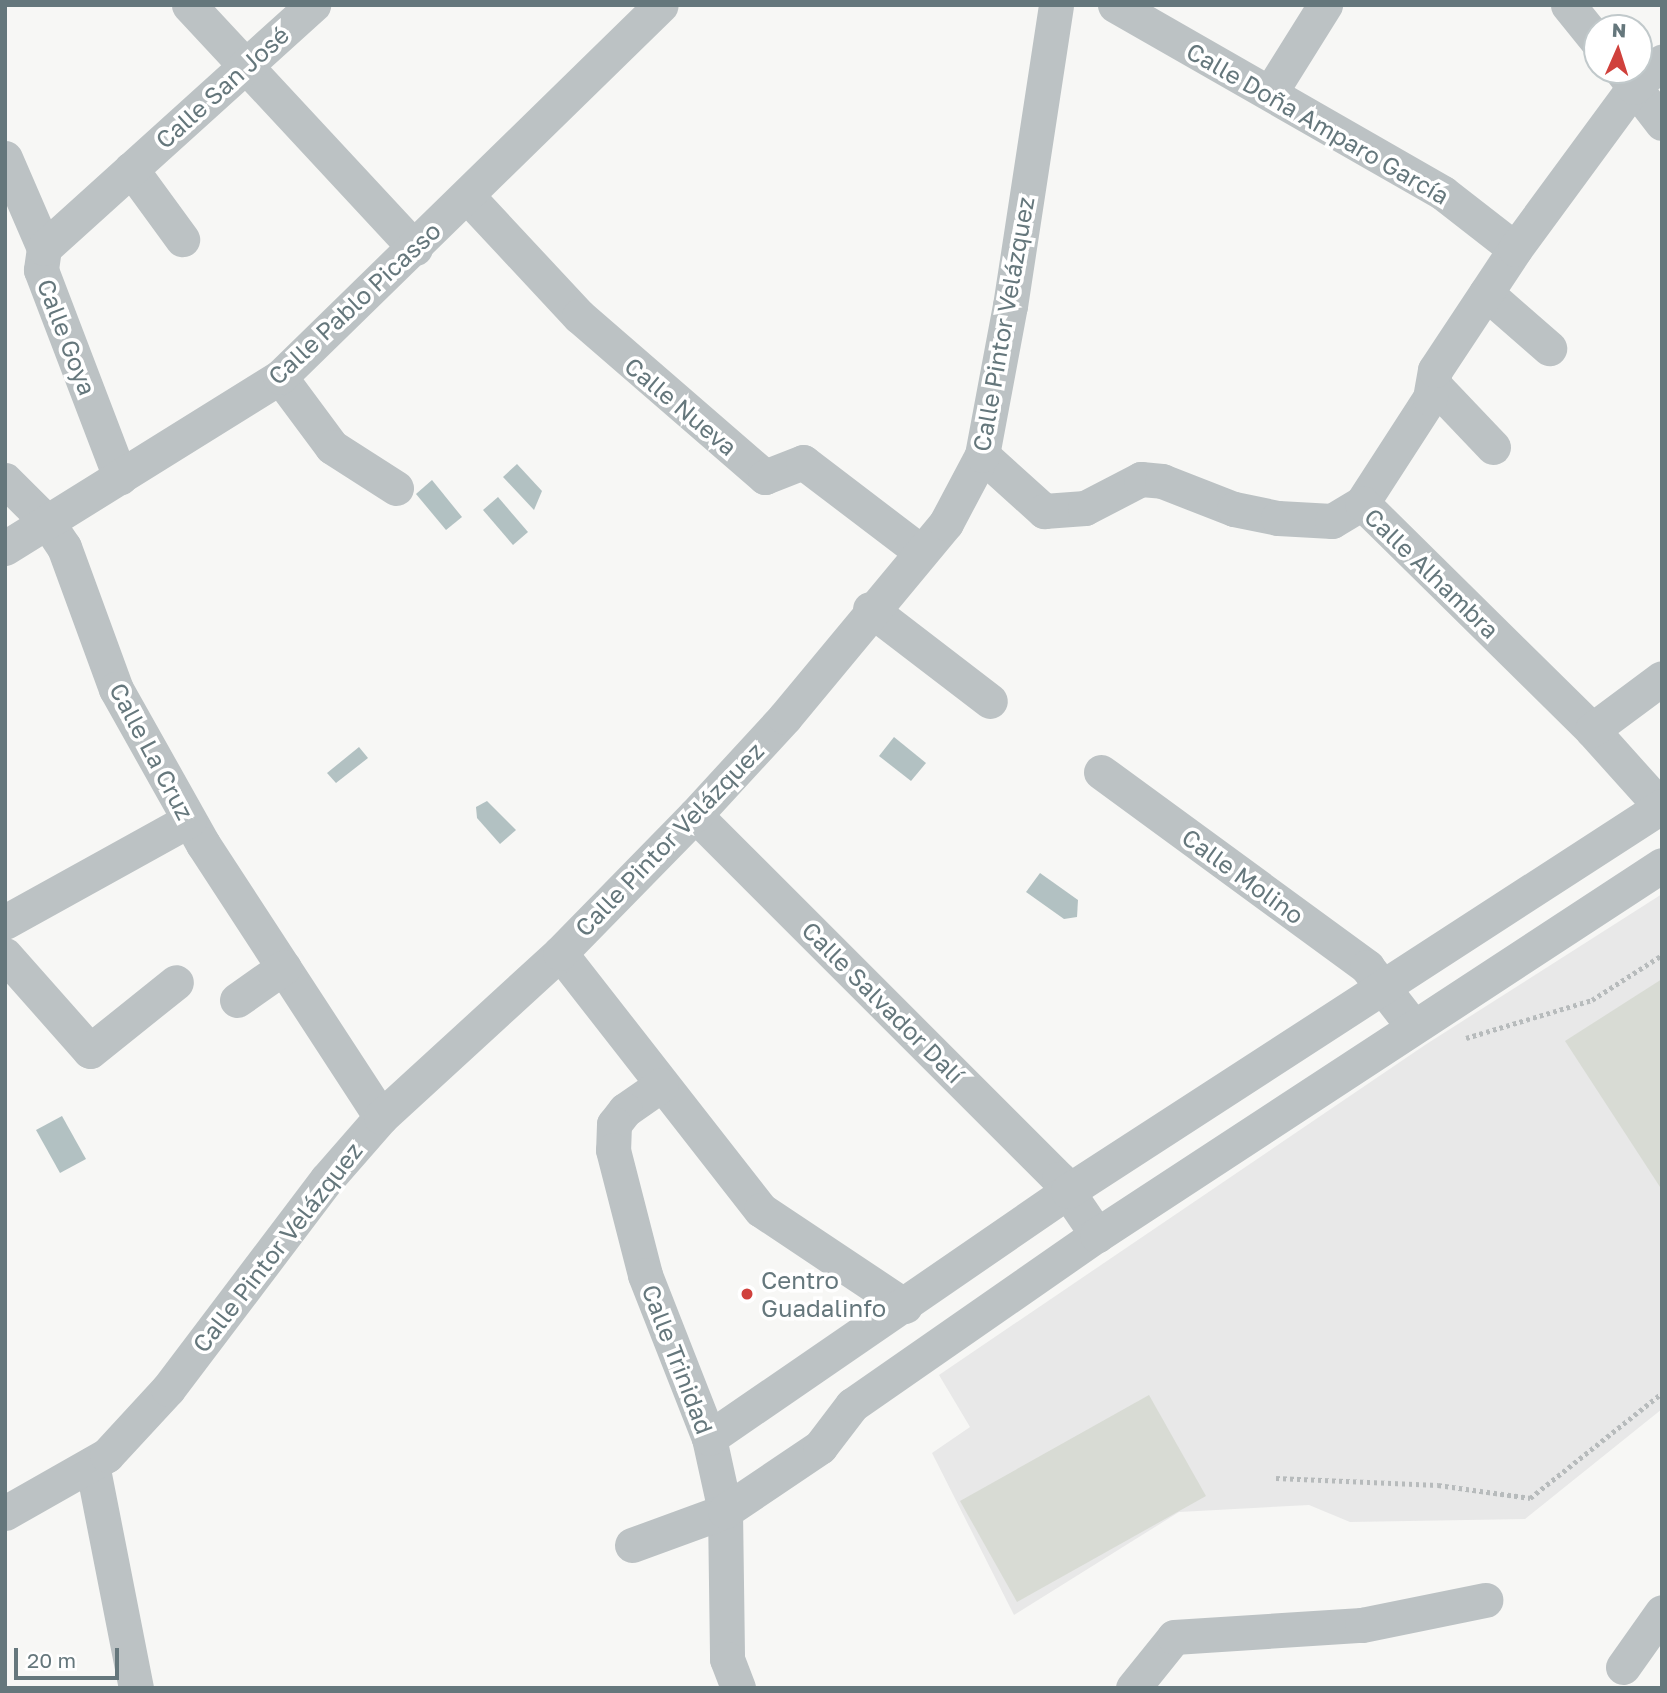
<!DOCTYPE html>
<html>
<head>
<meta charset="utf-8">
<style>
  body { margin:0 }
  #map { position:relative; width:1667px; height:1693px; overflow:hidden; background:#f7f7f5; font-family:"Golos Text",sans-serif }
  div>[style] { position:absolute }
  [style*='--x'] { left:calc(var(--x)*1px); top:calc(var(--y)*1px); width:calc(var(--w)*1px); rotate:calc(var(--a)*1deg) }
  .built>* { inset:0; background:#e8e8e8 }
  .green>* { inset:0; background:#d8dbd4 }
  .water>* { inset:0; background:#b2c1c2 }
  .path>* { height:4.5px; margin-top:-2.25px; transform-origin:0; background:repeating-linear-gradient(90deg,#b7bbbc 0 3.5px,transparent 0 7px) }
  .minor>* { height:35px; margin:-17.5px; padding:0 17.5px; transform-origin:17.5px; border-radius:17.5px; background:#bcc2c4 }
  .dots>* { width:19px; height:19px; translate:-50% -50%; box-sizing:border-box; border:4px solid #fff; border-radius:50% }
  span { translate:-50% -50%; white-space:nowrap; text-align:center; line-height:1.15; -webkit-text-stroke:7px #fff; paint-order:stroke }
  .street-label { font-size:24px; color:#65777c }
  .poi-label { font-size:24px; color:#65777c }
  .left { translate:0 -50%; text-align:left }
  .frame { position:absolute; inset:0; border:7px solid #65777c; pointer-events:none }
  .north { position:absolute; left:1583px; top:14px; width:70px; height:70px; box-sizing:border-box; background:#fff; border:2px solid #c1c9cb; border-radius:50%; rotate:3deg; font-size:19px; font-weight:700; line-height:28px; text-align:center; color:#65777c }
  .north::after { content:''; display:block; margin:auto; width:24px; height:32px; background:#d0413c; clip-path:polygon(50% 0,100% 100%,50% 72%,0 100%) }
  .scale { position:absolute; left:14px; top:1648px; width:105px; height:32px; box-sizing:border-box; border:4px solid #65777c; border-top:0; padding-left:9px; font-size:21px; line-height:24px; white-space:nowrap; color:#65777c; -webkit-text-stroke:5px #fff; paint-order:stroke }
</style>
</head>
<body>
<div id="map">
  <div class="built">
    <i style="clip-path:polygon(1662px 894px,1662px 1409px,1525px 1519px,1350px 1522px,1309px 1505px,1179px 1512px,1014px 1615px,932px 1453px,970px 1427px,939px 1375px,1425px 1045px)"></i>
  </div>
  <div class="green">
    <i style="clip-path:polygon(1662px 979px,1662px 1190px,1565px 1041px)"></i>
    <i style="clip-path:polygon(1149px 1395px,1206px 1496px,1017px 1602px,960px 1501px)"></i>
  </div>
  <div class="water">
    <i style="clip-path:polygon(517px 464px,542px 491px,534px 510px,503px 477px)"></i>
    <i style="clip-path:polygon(432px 480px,462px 517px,446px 530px,416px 494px)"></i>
    <i style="clip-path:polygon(498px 497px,528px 532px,513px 545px,483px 510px)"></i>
    <i style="clip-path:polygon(894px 737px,926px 763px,911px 781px,879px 756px)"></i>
    <i style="clip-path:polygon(359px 747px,368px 758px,336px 783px,327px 773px)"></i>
    <i style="clip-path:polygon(487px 801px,516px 830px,500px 844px,477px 818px,476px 807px)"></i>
    <i style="clip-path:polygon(1040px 873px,1078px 900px,1077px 917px,1064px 919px,1026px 892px)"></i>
    <i style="clip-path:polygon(62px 1116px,86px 1159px,60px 1173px,36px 1130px)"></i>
  </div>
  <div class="path">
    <i style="--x:1466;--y:1038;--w:132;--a:-16.8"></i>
    <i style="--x:1592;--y:1000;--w:83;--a:-32.7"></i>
    <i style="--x:1276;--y:1478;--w:162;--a:2.5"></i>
    <i style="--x:1438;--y:1485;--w:93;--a:8"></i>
    <i style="--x:1530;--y:1498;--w:169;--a:-38.5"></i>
  </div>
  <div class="minor">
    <i style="--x:189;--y:5;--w:332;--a:47.1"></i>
    <i style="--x:1115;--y:5;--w:378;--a:29.8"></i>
    <i style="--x:1443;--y:193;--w:91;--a:37.9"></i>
    <i style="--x:1568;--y:5;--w:46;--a:51.1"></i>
    <i style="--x:1621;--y:70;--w:67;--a:52.3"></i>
    <i style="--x:1270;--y:93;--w:104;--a:-58"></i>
    <i style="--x:5;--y:158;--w:98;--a:66.6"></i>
    <i style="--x:44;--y:248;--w:22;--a:98"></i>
    <i style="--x:41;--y:270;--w:222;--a:69.1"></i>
    <i style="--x:131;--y:169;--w:87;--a:53.9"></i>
    <i style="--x:468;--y:197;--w:163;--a:47"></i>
    <i style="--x:579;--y:316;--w:246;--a:40.9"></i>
    <i style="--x:765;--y:477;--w:41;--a:-21.5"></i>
    <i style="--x:803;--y:462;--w:148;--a:37.3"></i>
    <i style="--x:44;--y:248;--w:363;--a:-42.1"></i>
    <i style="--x:1486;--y:293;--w:84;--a:41.1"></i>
    <i style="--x:280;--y:377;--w:87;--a:53.4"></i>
    <i style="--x:332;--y:447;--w:76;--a:32.6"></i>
    <i style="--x:1433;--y:384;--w:87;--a:46.4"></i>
    <i style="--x:982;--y:455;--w:84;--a:42.1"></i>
    <i style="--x:1044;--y:511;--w:41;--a:-4.2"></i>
    <i style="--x:1085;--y:508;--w:63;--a:-27.4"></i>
    <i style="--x:1141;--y:479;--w:21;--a:5"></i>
    <i style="--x:1162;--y:481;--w:77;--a:21.3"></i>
    <i style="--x:1234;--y:509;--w:45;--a:11.6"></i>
    <i style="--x:1278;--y:518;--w:54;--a:3.2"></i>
    <i style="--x:1332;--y:521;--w:35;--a:-31"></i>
    <i style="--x:1362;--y:503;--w:125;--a:-57.1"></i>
    <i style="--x:1430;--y:398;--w:28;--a:-80"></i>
    <i style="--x:1435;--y:370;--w:145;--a:-56.5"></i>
    <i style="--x:1515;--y:249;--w:201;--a:-53.7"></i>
    <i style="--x:1634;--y:87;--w:38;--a:-42"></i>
    <i style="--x:5;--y:480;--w:59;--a:45"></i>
    <i style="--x:47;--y:522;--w:30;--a:56"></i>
    <i style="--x:64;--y:547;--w:151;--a:69.9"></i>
    <i style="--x:116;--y:689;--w:178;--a:60.7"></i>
    <i style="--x:203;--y:844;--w:326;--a:56.9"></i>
    <i style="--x:1362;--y:503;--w:323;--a:44.6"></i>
    <i style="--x:1592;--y:730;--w:105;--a:48.1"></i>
    <i style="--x:5;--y:548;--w:324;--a:-31.9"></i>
    <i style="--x:280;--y:377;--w:532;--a:-44.32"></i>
    <i style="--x:870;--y:609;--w:151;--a:37.5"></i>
    <i style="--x:1592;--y:730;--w:87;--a:-36.6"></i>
    <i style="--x:1101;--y:772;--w:330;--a:36.2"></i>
    <i style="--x:1367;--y:967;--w:73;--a:52.2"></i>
    <i style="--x:695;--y:815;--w:515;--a:45"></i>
    <i style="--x:1059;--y:1179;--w:68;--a:55.8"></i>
    <i style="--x:5;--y:922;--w:210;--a:-29"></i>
    <i style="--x:560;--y:953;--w:326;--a:52"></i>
    <i style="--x:761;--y:1210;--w:173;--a:33.7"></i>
    <i style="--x:5;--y:955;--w:128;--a:48.5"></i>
    <i style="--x:90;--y:1051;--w:110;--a:-38.7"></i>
    <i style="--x:237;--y:1000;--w:57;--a:-35.1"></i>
    <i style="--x:661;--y:1085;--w:44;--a:145.2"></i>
    <i style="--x:625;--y:1110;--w:18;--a:128"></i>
    <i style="--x:614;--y:1124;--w:26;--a:92"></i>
    <i style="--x:613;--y:1150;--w:129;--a:75.6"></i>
    <i style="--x:645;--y:1275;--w:175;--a:68.6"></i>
    <i style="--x:709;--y:1438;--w:75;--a:77.6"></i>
    <i style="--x:725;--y:1511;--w:148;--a:89.2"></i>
    <i style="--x:727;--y:1659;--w:31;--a:69"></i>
    <i style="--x:709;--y:1438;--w:436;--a:-34.5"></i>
    <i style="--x:1068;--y:1191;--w:708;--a:-32.95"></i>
    <i style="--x:92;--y:1464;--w:228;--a:78.9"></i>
    <i style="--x:5;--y:1513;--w:117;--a:-29.6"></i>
    <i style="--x:107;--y:1455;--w:90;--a:-47.3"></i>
    <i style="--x:168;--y:1389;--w:263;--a:-52.9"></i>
    <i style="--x:327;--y:1179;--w:82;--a:-48.9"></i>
    <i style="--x:381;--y:1117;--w:243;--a:-42.5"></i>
    <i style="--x:560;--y:953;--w:193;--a:-45.6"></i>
    <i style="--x:695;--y:815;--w:133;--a:-47.4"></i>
    <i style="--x:785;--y:717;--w:252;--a:-50.3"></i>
    <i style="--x:946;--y:523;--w:77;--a:-62.1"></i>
    <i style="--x:982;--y:455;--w:152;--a:-79.4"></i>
    <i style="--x:1010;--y:306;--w:304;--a:-81.3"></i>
    <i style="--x:632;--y:1545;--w:99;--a:-20.1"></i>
    <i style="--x:725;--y:1511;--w:115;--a:-34"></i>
    <i style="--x:820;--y:1447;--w:53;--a:-52.7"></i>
    <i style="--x:852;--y:1405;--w:298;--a:-34.8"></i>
    <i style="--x:1097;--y:1235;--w:675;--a:-33.22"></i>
    <i style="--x:1623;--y:1667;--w:67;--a:-54.7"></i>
    <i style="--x:1133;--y:1688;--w:65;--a:-51.2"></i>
    <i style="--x:1174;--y:1637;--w:188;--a:-3.7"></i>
    <i style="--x:1362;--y:1625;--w:126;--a:-11.5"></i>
  </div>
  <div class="dots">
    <i style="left:747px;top:1294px;background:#d0413c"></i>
  </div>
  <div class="street-label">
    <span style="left:222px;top:87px;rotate:-42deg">Calle San José</span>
    <span style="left:1318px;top:123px;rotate:30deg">Calle Doña Amparo García</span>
    <span style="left:354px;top:303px;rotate:-43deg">Calle Pablo Picasso</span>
    <span style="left:1003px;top:324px;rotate:-80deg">Calle Pintor Velázquez</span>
    <span style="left:67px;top:337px;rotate:69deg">Calle Goya</span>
    <span style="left:681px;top:406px;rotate:40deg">Calle Nueva</span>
    <span style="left:1432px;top:573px;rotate:44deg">Calle Alhambra</span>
    <span style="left:152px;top:751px;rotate:62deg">Calle La Cruz</span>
    <span style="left:669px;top:839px;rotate:-46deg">Calle Pintor Velázquez</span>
    <span style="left:1243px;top:876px;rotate:36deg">Calle Molino</span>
    <span style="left:883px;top:1002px;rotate:45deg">Calle Salvador Dalí</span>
    <span style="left:277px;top:1247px;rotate:-52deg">Calle Pintor Velázquez</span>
    <span style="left:678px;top:1359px;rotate:69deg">Calle Trinidad</span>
  </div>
  <div class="poi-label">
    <span class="left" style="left:761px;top:1294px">Centro<br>Guadalinfo</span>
  </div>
  <div class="frame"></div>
  <div class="north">N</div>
  <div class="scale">20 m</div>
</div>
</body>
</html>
